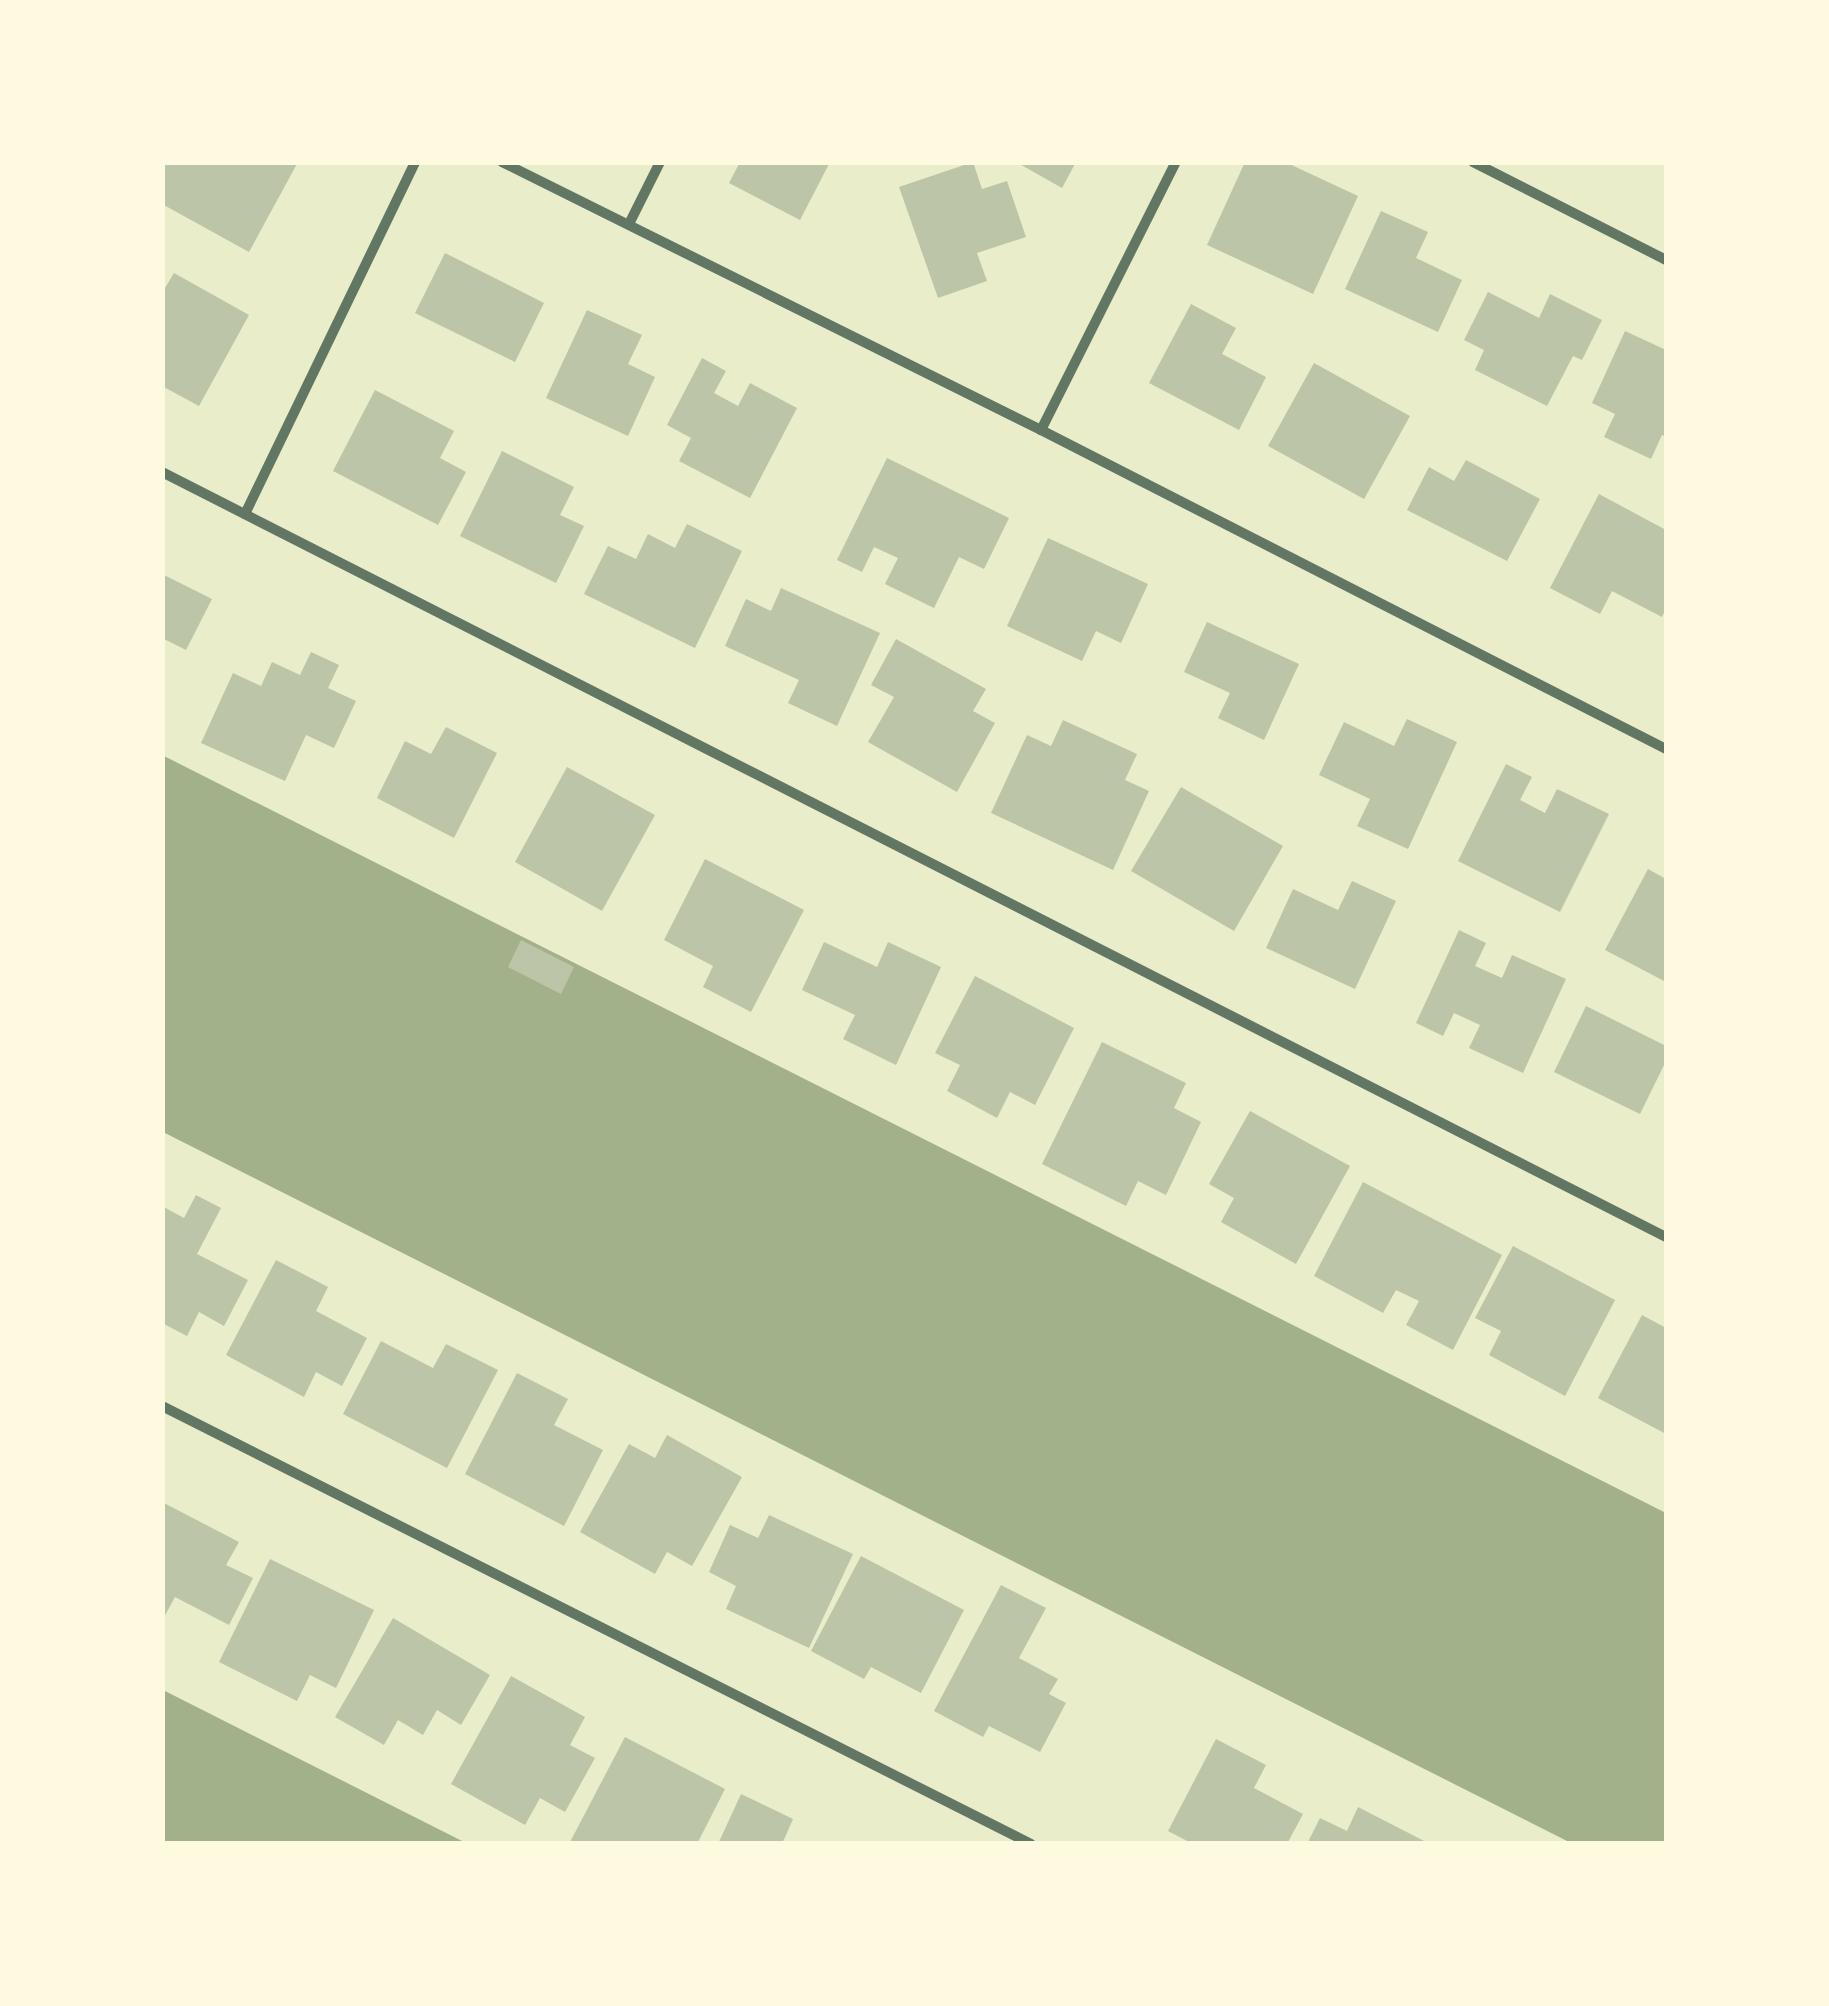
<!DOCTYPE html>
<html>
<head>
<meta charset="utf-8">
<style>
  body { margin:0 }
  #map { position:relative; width:1829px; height:2006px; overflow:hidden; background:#e9edc9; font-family:Inter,sans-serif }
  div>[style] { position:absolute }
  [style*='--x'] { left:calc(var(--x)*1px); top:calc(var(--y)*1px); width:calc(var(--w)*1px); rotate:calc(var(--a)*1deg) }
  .water>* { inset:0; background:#a3b18a }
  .building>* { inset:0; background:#bcc5a7 }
  .minor>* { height:10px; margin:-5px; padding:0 5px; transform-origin:5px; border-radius:5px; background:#617663 }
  span { translate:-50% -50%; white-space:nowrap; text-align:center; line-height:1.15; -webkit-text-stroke:9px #fefae0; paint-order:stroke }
  .frame { position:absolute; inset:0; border:165px solid #fefae0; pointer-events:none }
</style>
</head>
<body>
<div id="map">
  <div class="water">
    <i style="clip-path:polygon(162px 755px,1666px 1513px,1666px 1843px,1571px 1843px,163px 1132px)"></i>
    <i style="clip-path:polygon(162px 1690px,163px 1690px,466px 1843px,163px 1843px)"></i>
  </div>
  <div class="building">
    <i style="clip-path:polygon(162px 162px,298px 162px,249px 252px,162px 204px)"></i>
    <i style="clip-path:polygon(740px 162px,830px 162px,800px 220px,729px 183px)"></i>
    <i style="clip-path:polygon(973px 162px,982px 189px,1007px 181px,1026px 237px,977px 253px,987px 281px,938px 298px,899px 187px)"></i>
    <i style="clip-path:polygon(1016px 162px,1076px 162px,1062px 188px)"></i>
    <i style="clip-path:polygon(1245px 162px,1285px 162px,1358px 196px,1313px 294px,1207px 245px)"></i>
    <i style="clip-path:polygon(1381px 211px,1428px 232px,1416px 258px,1462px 280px,1438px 332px,1345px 289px)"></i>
    <i style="clip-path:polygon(445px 253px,544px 303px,515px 362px,415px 313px)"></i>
    <i style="clip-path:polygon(174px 273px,249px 315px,199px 406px,162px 386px,162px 293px)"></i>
    <i style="clip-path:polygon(1488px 292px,1539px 318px,1550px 294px,1602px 320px,1582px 360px,1573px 356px,1547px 406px,1475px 370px,1484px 350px,1464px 340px)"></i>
    <i style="clip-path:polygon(1191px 304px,1236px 328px,1222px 354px,1266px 377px,1239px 430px,1149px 383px)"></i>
    <i style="clip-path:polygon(587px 310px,642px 335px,628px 364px,655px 377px,628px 436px,546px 398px)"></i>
    <i style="clip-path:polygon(1625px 331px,1666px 350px,1666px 437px,1662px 435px,1651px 459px,1604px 437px,1615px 414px,1592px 403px)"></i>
    <i style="clip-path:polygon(702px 358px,726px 371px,714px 393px,738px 406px,750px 383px,797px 408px,750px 498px,679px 461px,691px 438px,667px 425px)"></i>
    <i style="clip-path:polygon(1314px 363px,1410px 416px,1364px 499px,1268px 446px)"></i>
    <i style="clip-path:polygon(375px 390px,454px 431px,440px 458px,466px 472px,438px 525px,333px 471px)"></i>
    <i style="clip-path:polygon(502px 451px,574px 487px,560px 515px,584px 526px,556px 583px,460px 536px)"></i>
    <i style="clip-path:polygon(887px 458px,1009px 518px,984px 569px,959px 557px,934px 608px,885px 584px,898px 558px,874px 547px,862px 572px,837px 560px)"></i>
    <i style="clip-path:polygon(1466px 460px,1540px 499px,1507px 561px,1407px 510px,1429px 467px,1454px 481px)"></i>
    <i style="clip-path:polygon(1599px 494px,1666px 530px,1666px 608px,1662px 617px,1612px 591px,1600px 614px,1550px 588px)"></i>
    <i style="clip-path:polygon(687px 524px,742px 551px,695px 648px,584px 594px,608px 546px,636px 559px,648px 534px,675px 548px)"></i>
    <i style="clip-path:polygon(1048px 538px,1148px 584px,1121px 643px,1096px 631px,1082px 661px,1007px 626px)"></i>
    <i style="clip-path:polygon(162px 574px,212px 599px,186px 650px,162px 638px)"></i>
    <i style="clip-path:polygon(781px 588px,880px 633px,837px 726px,788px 703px,799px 680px,725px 646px,746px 599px,771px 611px)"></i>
    <i style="clip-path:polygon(1207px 622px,1299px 664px,1264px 740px,1218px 718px,1230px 693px,1184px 672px)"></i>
    <i style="clip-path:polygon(896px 639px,986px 689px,973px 711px,995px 723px,957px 792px,868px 742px,894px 697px,871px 685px)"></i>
    <i style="clip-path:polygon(311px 652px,339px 665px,328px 688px,356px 701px,334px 748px,306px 735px,285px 781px,201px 743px,233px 673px,261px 686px,272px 662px,300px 675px)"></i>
    <i style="clip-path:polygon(1407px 719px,1457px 742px,1408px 849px,1357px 826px,1370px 799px,1319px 775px,1344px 722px,1394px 746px)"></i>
    <i style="clip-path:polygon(1063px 720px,1137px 754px,1125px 780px,1149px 791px,1113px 870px,991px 813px,1027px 735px,1051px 746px)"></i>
    <i style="clip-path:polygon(446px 727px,497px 753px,454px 838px,377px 798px,405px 741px,431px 754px)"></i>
    <i style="clip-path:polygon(1506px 764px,1532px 777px,1520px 800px,1545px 813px,1557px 789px,1609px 814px,1560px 912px,1458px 861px)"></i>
    <i style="clip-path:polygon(567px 767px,655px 815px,602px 911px,515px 862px)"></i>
    <i style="clip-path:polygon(1181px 787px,1283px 846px,1234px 931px,1131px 871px)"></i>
    <i style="clip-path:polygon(705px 859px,804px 910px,751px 1012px,703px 987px,713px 966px,664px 940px)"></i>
    <i style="clip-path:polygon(1648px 869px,1666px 879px,1666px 982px,1605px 950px)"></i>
    <i style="clip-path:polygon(1352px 881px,1396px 901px,1355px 989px,1266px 948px,1293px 889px,1338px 910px)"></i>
    <i style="clip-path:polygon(1459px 930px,1486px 943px,1475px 966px,1502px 978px,1512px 955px,1566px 979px,1523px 1073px,1469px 1048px,1480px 1025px,1454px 1013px,1443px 1036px,1416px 1023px)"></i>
    <i style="clip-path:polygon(521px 940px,574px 967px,561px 994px,508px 967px)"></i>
    <i style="clip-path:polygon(824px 942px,877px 967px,888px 942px,941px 967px,896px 1065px,843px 1039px,855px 1015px,802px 990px)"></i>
    <i style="clip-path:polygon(975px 976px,1074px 1028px,1035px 1105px,1010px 1092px,997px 1118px,947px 1091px,960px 1065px,935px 1053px)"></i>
    <i style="clip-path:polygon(1586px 1006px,1666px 1046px,1666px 1061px,1640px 1114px,1554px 1072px)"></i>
    <i style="clip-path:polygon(1102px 1042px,1186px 1083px,1174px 1108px,1201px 1122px,1166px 1195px,1138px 1181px,1126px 1206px,1042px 1164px)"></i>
    <i style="clip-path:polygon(1250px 1111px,1350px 1166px,1296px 1264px,1221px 1222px,1234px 1198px,1209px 1184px)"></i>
    <i style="clip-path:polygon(1363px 1182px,1502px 1255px,1453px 1350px,1406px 1325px,1419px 1301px,1396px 1290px,1383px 1313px,1314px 1276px)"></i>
    <i style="clip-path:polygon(196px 1195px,221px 1208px,197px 1254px,248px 1280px,224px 1326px,199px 1312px,187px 1336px,162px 1323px,162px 1206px,184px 1218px)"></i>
    <i style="clip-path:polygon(1513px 1246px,1615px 1300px,1565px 1396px,1489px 1355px,1501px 1331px,1475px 1318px)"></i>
    <i style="clip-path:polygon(276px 1260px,328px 1287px,316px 1311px,367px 1338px,342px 1386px,316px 1372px,304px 1397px,226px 1355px)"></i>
    <i style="clip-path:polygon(1642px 1315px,1666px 1328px,1666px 1434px,1598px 1398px)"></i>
    <i style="clip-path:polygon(381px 1341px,433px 1368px,446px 1344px,498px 1370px,447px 1468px,343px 1414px)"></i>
    <i style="clip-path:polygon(517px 1373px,568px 1399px,554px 1425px,603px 1450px,564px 1526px,465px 1474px)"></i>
    <i style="clip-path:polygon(667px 1435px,742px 1477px,692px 1566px,667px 1552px,655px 1574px,580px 1532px,629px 1444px,655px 1458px)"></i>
    <i style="clip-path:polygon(162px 1502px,239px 1542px,226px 1565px,253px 1578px,229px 1625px,175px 1597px,162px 1621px)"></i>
    <i style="clip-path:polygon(769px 1515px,853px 1554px,809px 1648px,726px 1609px,736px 1586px,709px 1572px,730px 1525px,758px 1538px)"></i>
    <i style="clip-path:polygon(861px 1556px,964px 1610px,921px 1693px,871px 1667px,864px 1679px,811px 1651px)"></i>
    <i style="clip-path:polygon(270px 1559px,374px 1610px,336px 1688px,310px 1675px,297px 1701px,219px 1662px)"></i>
    <i style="clip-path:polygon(1001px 1585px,1046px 1608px,1019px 1658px,1058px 1679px,1049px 1694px,1066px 1703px,1040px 1752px,989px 1726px,983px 1737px,934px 1711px)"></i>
    <i style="clip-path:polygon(393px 1618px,490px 1675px,461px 1725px,437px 1710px,423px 1735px,398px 1720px,384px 1745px,335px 1717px)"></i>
    <i style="clip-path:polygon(511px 1676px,585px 1717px,570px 1745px,595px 1758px,565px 1812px,540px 1798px,525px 1825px,451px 1784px)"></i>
    <i style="clip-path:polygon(625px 1737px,725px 1789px,697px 1844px,569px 1844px)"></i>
    <i style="clip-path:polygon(1216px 1739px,1266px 1765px,1254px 1788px,1303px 1814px,1287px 1844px,1193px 1844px,1168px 1831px)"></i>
    <i style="clip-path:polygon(741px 1794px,793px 1819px,782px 1844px,718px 1844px)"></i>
    <i style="clip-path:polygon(1358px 1807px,1430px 1844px,1307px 1844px,1320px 1818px,1347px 1831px)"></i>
  </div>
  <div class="minor">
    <i style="--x:502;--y:162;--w:602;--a:26.44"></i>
    <i style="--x:1041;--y:430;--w:702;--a:27.04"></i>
    <i style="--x:1473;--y:162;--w:216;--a:26.9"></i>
    <i style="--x:629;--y:224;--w:69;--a:-63.4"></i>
    <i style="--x:1041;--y:430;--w:300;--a:-63.3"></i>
    <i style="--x:162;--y:472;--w:1687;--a:26.96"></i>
    <i style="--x:245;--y:514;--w:391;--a:-64.2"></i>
    <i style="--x:162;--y:1406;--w:973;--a:26.75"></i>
  </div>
  <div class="frame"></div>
</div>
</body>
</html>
